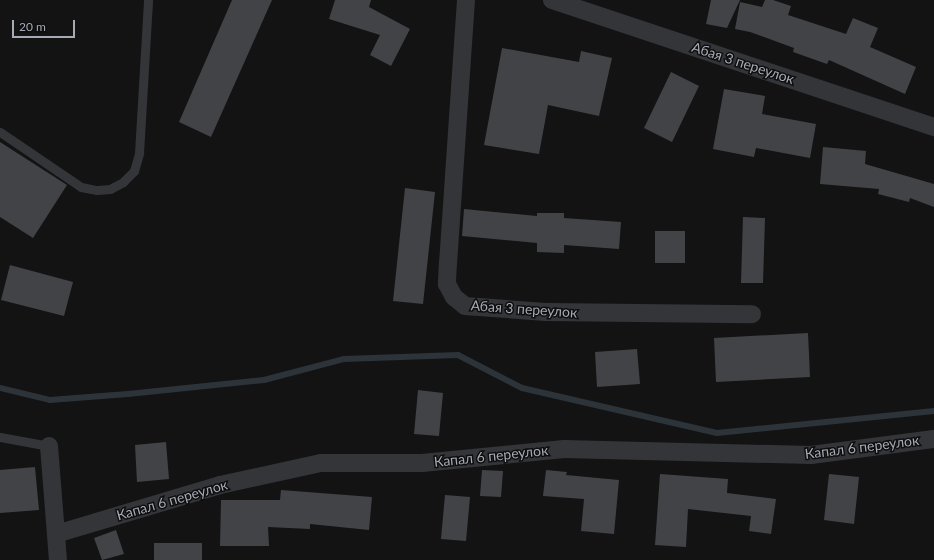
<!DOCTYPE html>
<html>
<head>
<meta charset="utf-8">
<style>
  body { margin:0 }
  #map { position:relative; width:934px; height:560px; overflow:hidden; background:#131314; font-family:Lato,sans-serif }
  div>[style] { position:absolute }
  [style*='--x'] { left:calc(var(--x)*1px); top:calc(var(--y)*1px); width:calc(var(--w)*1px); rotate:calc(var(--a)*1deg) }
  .stream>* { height:6px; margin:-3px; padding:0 3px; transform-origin:3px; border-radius:3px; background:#2c3339 }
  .building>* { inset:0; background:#424347 }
  .lane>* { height:9px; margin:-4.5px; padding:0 4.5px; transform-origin:4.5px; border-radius:4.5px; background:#343539 }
  .street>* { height:18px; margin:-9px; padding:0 9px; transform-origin:9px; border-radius:9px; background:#343539 }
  span { translate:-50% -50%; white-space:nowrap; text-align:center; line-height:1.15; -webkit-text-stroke:3px #0e0e0f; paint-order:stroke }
  .street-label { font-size:14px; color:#a5aab4 }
  .scale { position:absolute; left:12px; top:20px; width:63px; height:18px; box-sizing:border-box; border:2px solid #a5aab4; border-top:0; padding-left:5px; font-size:12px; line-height:14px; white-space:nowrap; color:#a5aab4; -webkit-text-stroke:3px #0e0e0f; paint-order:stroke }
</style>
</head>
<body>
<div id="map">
  <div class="stream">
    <i style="--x:0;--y:388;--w:51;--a:13.5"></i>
    <i style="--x:50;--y:400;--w:78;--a:-4.4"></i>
    <i style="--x:128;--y:394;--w:137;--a:-5.9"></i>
    <i style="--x:264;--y:380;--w:83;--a:-14.7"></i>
    <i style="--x:344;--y:359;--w:114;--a:-2"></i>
    <i style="--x:458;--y:355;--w:72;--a:27.3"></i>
    <i style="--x:522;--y:388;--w:200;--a:13"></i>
    <i style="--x:717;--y:433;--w:218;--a:-5.8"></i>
  </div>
  <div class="building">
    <i style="clip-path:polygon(232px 0,272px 0,211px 137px,179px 122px)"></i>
    <i style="clip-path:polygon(335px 0,371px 0,369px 7px,410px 29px,391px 66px,370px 55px,380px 35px,329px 19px)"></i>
    <i style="clip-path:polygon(711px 0,740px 0,727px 28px,706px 24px)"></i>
    <i style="clip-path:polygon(765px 0,773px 0,791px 6px,788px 15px,846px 34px,853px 18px,878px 28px,870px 47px,916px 67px,905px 94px,829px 60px,827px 64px,793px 52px,794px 48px,750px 32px,735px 29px,740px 2px,762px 7px)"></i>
    <i style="clip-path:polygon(502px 48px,579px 62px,581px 51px,612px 58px,599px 116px,548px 105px,539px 154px,484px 145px)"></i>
    <i style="clip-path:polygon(671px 72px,699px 86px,672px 142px,644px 128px)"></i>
    <i style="clip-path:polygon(724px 89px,765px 96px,762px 114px,816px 124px,810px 158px,756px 148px,754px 157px,713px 149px)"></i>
    <i style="clip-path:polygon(0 142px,67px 185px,33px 238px,0 217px)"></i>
    <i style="clip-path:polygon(823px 147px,866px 151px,865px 164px,934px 184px,934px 207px,910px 198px,909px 202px,878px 194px,879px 189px,820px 184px)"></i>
    <i style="clip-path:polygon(405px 188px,435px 192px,423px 304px,393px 301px)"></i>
    <i style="clip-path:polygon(464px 209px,537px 216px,537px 213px,564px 213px,564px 218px,621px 222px,619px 249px,564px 245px,564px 253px,537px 252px,537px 243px,462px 236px)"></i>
    <i style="clip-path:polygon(743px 217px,765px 218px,763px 283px,741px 283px)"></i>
    <i style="clip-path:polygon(655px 231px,685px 231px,685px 263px,655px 263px)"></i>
    <i style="clip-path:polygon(10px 265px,73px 282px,64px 316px,1px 300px)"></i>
    <i style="clip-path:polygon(808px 333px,810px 377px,716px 382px,714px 338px)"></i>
    <i style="clip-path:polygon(637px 349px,640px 384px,597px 387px,595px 352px)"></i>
    <i style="clip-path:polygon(418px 390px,443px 393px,439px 436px,414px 434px)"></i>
    <i style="clip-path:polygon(166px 442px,169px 479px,137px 482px,135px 445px)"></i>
    <i style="clip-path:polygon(35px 467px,39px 510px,0 513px,0 470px)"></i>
    <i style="clip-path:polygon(482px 470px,503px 471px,501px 497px,480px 496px)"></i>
    <i style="clip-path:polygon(546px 470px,567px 472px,566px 475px,619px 480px,614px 534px,581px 531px,584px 499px,543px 496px)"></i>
    <i style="clip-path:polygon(660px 474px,728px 479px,727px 493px,776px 499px,771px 534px,749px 531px,751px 516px,688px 509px,686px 547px,655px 545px)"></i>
    <i style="clip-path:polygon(829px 474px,859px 477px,854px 524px,824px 520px)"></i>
    <i style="clip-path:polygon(281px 490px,372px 497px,369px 530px,310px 524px,310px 529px,268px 527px,269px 546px,220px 546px,221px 500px,280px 500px)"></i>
    <i style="clip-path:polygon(445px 495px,470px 497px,466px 541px,441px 539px)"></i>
    <i style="clip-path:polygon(116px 530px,124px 554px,102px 560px,94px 538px)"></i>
    <i style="clip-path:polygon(154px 543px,202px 543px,202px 560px,154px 560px)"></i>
  </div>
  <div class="lane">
    <i style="--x:0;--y:132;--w:98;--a:34.2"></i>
    <i style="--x:81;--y:187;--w:16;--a:11"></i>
    <i style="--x:97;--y:190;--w:13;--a:-4"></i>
    <i style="--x:110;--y:189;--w:15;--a:-28"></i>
    <i style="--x:123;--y:182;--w:16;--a:-45"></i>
    <i style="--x:134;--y:171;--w:19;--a:-74"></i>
    <i style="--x:139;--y:153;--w:153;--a:-86.6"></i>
    <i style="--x:0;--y:437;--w:50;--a:10.4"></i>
  </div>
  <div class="street">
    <i style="--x:466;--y:0;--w:263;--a:93.9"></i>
    <i style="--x:448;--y:262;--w:22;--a:93"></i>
    <i style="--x:447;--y:284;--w:15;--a:62"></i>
    <i style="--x:454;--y:297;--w:14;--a:39"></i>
    <i style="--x:465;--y:306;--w:81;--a:4.2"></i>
    <i style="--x:546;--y:312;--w:206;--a:0.6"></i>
    <i style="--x:552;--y:0;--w:403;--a:18.4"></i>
    <i style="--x:49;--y:446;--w:114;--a:85.5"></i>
    <i style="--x:56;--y:534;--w:171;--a:-16.6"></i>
    <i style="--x:220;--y:485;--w:103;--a:-12.3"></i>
    <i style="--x:321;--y:463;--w:101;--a:0"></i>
    <i style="--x:422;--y:463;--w:143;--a:-5.6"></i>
    <i style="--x:564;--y:449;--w:247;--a:1.4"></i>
    <i style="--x:811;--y:455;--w:124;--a:-7.4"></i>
  </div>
  <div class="street-label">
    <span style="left:743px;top:63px;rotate:18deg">Абая 3 переулок</span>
    <span style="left:524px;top:309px;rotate:4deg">Абая 3 переулок</span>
    <span style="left:862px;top:447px;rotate:-7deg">Капал 6 переулок</span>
    <span style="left:491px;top:456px;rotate:-6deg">Капал 6 переулок</span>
    <span style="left:172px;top:500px;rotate:-16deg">Капал 6 переулок</span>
  </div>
  <div class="scale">20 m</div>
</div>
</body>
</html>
